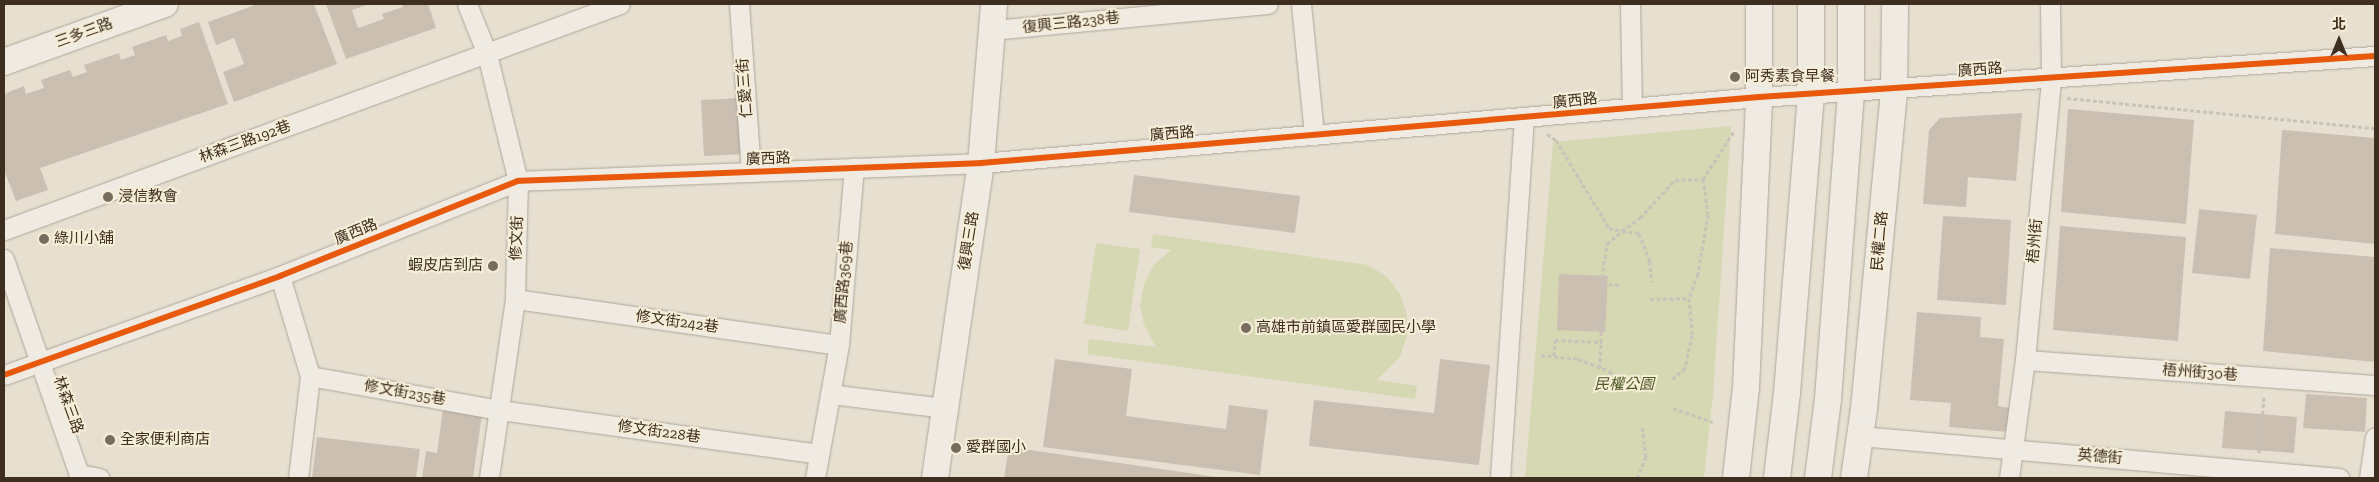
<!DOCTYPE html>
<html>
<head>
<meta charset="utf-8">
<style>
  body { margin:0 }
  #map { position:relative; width:2379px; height:482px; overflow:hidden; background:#e7e0d1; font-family:"Zilla Slab","Noto Sans TC",serif }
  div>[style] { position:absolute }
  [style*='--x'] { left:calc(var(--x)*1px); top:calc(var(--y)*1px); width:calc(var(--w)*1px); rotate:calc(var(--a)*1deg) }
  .green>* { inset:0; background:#d6d7b3 }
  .building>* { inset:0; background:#cbbfb2 }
  .path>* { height:3px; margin-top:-1.5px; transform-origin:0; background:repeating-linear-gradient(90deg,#c8c2b9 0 4px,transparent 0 6.5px) }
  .roads { filter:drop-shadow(0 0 1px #ada599) drop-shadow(0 0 1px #ada599) }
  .street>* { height:19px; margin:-9.5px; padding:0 9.5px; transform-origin:9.5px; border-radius:9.5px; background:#efebe3 }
  .secondary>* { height:26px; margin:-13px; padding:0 13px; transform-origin:13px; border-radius:13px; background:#efebe3 }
  .cycleway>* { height:6px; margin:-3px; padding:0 3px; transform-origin:3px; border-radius:3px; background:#e8590c }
  .dots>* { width:14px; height:14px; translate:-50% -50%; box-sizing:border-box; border:2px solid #f7eed8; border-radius:50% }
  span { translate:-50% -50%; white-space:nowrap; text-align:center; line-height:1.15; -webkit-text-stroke:4px #f7eed8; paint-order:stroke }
  .street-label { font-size:15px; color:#3d2e20 }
  .poi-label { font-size:15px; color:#3d2e20 }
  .left { translate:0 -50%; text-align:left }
  .right { translate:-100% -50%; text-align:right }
  .park-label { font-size:15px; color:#4d5a26; font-style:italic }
  .frame { position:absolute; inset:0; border:5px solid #3d2e20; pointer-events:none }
  .north { position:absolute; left:2314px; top:15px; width:50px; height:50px; -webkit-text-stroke:4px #f7eed8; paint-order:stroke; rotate:0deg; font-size:14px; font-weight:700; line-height:20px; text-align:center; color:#3d2e20 }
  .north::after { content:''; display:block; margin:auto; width:18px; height:22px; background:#3d2e20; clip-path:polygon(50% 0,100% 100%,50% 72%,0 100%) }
</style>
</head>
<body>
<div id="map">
  <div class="green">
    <i style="clip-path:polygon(1731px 126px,1713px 395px,1704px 478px,1525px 478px,1553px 142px)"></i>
    <i style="clip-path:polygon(1153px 234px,1368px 265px,1387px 277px,1400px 294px,1407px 314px,1407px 336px,1400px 357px,1377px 380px,1417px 386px,1415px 399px,1087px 354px,1089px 339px,1156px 347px,1144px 325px,1140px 305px,1144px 284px,1154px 265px,1171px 250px,1151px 247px)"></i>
    <i style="clip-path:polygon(1096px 243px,1140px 249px,1128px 331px,1084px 324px)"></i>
  </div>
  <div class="building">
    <i style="clip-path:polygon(258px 4px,314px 4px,337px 64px,234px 102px,223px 72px,244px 64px,234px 38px,216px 45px,208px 22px)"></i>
    <i style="clip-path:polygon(326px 4px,370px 4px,352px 10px,358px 28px,384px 19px,382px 14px,403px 7px,401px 4px,428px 4px,436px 28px,346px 59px)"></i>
    <i style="clip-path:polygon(199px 22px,228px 104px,40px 168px,48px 190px,16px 201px,4px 170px,4px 94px,24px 86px,26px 94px,44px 88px,41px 80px,70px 70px,73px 77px,87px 72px,84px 65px,119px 53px,121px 60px,135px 55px,132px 47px,166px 35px,168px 41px,182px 36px,180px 29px)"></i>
    <i style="clip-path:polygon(740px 98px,744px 154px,704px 156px,701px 100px)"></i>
    <i style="clip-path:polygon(2068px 109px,2194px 120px,2186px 224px,2061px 212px)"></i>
    <i style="clip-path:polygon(2022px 113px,2016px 181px,1968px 177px,1966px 207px,1923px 204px,1929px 130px,1940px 118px)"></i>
    <i style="clip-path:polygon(2282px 130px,2375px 138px,2375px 244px,2275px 234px)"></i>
    <i style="clip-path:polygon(1134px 175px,1300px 196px,1295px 233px,1129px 212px)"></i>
    <i style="clip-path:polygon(2199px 209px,2257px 215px,2250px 279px,2192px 273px)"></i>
    <i style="clip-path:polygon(1943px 216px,2011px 220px,2006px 305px,1937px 300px)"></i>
    <i style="clip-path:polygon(2060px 226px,2186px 237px,2178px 341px,2053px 330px)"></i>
    <i style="clip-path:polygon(2270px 248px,2375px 257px,2375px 362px,2263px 351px)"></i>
    <i style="clip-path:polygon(1559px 274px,1608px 276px,1605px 332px,1557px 330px)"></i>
    <i style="clip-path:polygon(1917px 312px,1981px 317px,1980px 337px,2004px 339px,1998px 406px,2011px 408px,2009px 432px,1949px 427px,1951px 403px,1910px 400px)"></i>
    <i style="clip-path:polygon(1055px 359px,1132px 369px,1126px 416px,1226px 429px,1229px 405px,1268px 410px,1260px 475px,1043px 447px)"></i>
    <i style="clip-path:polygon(1440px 359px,1490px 365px,1479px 465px,1309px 446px,1314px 400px,1434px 413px)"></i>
    <i style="clip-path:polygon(2306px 394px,2367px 398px,2365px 432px,2303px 428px)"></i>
    <i style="clip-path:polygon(443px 409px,482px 414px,473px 478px,422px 478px,426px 451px,437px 453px)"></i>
    <i style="clip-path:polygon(2225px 411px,2297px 417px,2294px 453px,2222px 448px)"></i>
    <i style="clip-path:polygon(317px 437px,420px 449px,416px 478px,312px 478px)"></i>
    <i style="clip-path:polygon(1009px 447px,1216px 477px,1216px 478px,1004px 478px)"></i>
  </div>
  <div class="path">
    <i style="--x:2067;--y:98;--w:309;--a:5.6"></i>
    <i style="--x:1547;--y:134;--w:11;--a:34"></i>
    <i style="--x:1556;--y:140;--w:103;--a:58.9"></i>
    <i style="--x:1609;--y:228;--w:13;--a:13"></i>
    <i style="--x:1622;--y:231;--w:22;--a:-36"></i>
    <i style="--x:1640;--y:218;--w:52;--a:-47.4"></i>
    <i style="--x:1675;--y:180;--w:28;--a:-2"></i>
    <i style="--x:1703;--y:179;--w:35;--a:82"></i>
    <i style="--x:1708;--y:214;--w:61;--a:99.5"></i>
    <i style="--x:1698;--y:274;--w:26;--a:111"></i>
    <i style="--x:1689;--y:298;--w:37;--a:85"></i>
    <i style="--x:1692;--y:335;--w:34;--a:102"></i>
    <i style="--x:1685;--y:368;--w:20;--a:139"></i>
    <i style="--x:1703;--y:179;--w:57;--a:-57.1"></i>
    <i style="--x:1602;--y:284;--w:18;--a:3"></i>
    <i style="--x:1650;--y:299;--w:39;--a:-1"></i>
    <i style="--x:1541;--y:355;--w:37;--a:6"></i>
    <i style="--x:1578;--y:359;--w:33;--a:21"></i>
    <i style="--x:1609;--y:371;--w:16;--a:43"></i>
    <i style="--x:1554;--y:356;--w:16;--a:-86"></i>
    <i style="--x:1555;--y:340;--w:47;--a:2.4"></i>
    <i style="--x:1600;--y:368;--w:97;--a:-88.2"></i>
    <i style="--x:1603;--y:271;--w:27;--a:-82"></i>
    <i style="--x:1607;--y:244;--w:20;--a:-41"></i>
    <i style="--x:1622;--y:231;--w:17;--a:7"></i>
    <i style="--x:1639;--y:233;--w:30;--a:69"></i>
    <i style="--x:1650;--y:261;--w:21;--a:87"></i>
    <i style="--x:1673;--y:408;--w:42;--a:19.3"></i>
    <i style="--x:2259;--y:453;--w:56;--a:-84.9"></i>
    <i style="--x:1637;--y:478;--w:23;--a:-67"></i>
    <i style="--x:1646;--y:457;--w:31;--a:-97"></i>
  </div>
  <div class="roads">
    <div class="street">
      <i style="--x:467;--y:4;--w:54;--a:68.2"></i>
      <i style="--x:487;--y:54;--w:131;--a:76.3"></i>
      <i style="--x:518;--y:181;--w:118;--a:91.5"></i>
      <i style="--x:515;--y:299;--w:181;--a:98.3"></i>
      <i style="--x:739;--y:4;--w:168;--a:85.9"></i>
      <i style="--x:1301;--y:4;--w:132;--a:84.3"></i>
      <i style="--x:1630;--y:4;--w:104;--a:88.9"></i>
      <i style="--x:993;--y:30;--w:276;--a:-5.4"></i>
      <i style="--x:4;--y:230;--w:656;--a:-20.15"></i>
      <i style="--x:4;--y:259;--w:228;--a:70.8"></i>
      <i style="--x:79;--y:474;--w:4;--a:104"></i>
      <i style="--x:280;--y:276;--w:104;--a:73.3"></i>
      <i style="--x:310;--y:376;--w:103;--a:96.7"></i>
      <i style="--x:515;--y:299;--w:327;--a:8.1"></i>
      <i style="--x:2025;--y:360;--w:351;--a:4.1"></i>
      <i style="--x:4;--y:375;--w:293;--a:-19.7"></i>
      <i style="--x:280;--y:276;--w:256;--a:-21.8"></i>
      <i style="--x:518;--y:181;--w:463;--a:-2.2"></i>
      <i style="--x:981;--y:163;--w:781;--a:-4.85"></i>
      <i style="--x:1759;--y:97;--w:617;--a:-3.81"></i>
      <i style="--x:310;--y:376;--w:192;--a:10.2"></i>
      <i style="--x:499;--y:410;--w:323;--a:7.8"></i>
      <i style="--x:830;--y:394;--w:115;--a:7"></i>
      <i style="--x:1860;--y:436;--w:481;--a:5"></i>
      <i style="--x:79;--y:474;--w:21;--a:11"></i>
      <i style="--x:815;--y:478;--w:135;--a:-79.8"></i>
      <i style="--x:839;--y:345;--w:178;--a:-85.2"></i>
      <i style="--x:1500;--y:478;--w:361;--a:-86.2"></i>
      <i style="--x:2009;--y:478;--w:119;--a:-82.3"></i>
      <i style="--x:2025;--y:360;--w:283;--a:-84.7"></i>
      <i style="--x:2051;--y:78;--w:74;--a:-90.8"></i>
      <i style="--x:2369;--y:478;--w:41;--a:-81.7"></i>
    </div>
    <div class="secondary">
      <i style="--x:4;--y:62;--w:171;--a:-19.8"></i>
      <i style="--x:935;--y:478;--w:318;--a:-81.7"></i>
      <i style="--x:981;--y:163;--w:160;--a:-85.3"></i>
      <i style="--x:1736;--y:478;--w:91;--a:-83.7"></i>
      <i style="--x:1746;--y:388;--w:291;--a:-87.4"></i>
      <i style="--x:1759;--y:97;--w:93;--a:-90"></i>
      <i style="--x:1777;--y:478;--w:86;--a:-83.3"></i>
      <i style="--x:1787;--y:393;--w:300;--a:-85.4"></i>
      <i style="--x:1811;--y:94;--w:90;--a:-90"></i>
      <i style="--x:1818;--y:478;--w:80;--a:-82.8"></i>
      <i style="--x:1828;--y:399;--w:309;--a:-85.7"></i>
      <i style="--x:1851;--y:91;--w:87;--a:-90"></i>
      <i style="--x:1854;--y:478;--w:70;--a:-81.8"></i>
      <i style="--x:1864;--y:409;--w:321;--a:-84.6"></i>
      <i style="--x:1894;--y:89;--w:85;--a:-89.3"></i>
    </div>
  </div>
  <div class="cycleway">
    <i style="--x:4;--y:375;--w:293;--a:-19.7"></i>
    <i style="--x:280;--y:276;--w:256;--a:-21.8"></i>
    <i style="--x:518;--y:181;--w:463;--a:-2.2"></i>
    <i style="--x:981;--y:163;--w:781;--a:-4.85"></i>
    <i style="--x:1759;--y:97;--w:617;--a:-3.81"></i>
  </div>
  <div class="dots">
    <i style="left:1735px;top:77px;background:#786c5e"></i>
    <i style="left:108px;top:197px;background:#786c5e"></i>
    <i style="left:44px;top:239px;background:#786c5e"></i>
    <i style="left:493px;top:266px;background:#786c5e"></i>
    <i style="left:1246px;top:328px;background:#786c5e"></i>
    <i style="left:110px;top:440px;background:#786c5e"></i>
    <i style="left:956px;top:448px;background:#786c5e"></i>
  </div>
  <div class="street-label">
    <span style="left:1071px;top:23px;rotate:-6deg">復興三路238巷</span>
    <span style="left:84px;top:33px;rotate:-20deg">三多三路</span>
    <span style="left:1980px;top:70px;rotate:-4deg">廣西路</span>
    <span style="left:745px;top:88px;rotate:-94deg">仁愛三街</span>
    <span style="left:1575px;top:101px;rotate:-6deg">廣西路</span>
    <span style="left:1172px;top:134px;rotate:-5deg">廣西路</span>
    <span style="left:245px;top:142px;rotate:-20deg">林森三路192巷</span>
    <span style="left:768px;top:159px;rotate:-2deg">廣西路</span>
    <span style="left:356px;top:232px;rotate:-22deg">廣西路</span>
    <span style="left:517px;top:238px;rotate:-88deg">修文街</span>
    <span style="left:969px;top:241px;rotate:-81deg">復興三路</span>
    <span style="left:1880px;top:241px;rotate:-85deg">民權二路</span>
    <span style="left:2035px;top:241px;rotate:-85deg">梧州街</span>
    <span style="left:844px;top:282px;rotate:-85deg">廣西路369巷</span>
    <span style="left:677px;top:322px;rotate:8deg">修文街242巷</span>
    <span style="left:2200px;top:373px;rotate:4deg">梧州街30巷</span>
    <span style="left:405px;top:393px;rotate:10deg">修文街235巷</span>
    <span style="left:68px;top:405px;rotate:70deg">林森三路</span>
    <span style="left:659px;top:432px;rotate:8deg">修文街228巷</span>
    <span style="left:2100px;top:457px;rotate:5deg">英德街</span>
  </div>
  <div class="poi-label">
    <span class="left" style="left:1745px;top:77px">阿秀素食早餐</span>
    <span class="left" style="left:118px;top:197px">浸信教會</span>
    <span class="left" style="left:54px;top:239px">綠川小舖</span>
    <span class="right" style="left:483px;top:266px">蝦皮店到店</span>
    <span class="left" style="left:1256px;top:328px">高雄市前鎮區愛群國民小學</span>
    <span class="left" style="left:120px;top:440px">全家便利商店</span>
    <span class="left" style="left:966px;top:448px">愛群國小</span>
  </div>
  <div class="park-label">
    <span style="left:1624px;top:385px">民權公園</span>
  </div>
  <div class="frame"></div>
  <div class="north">北</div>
</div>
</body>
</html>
